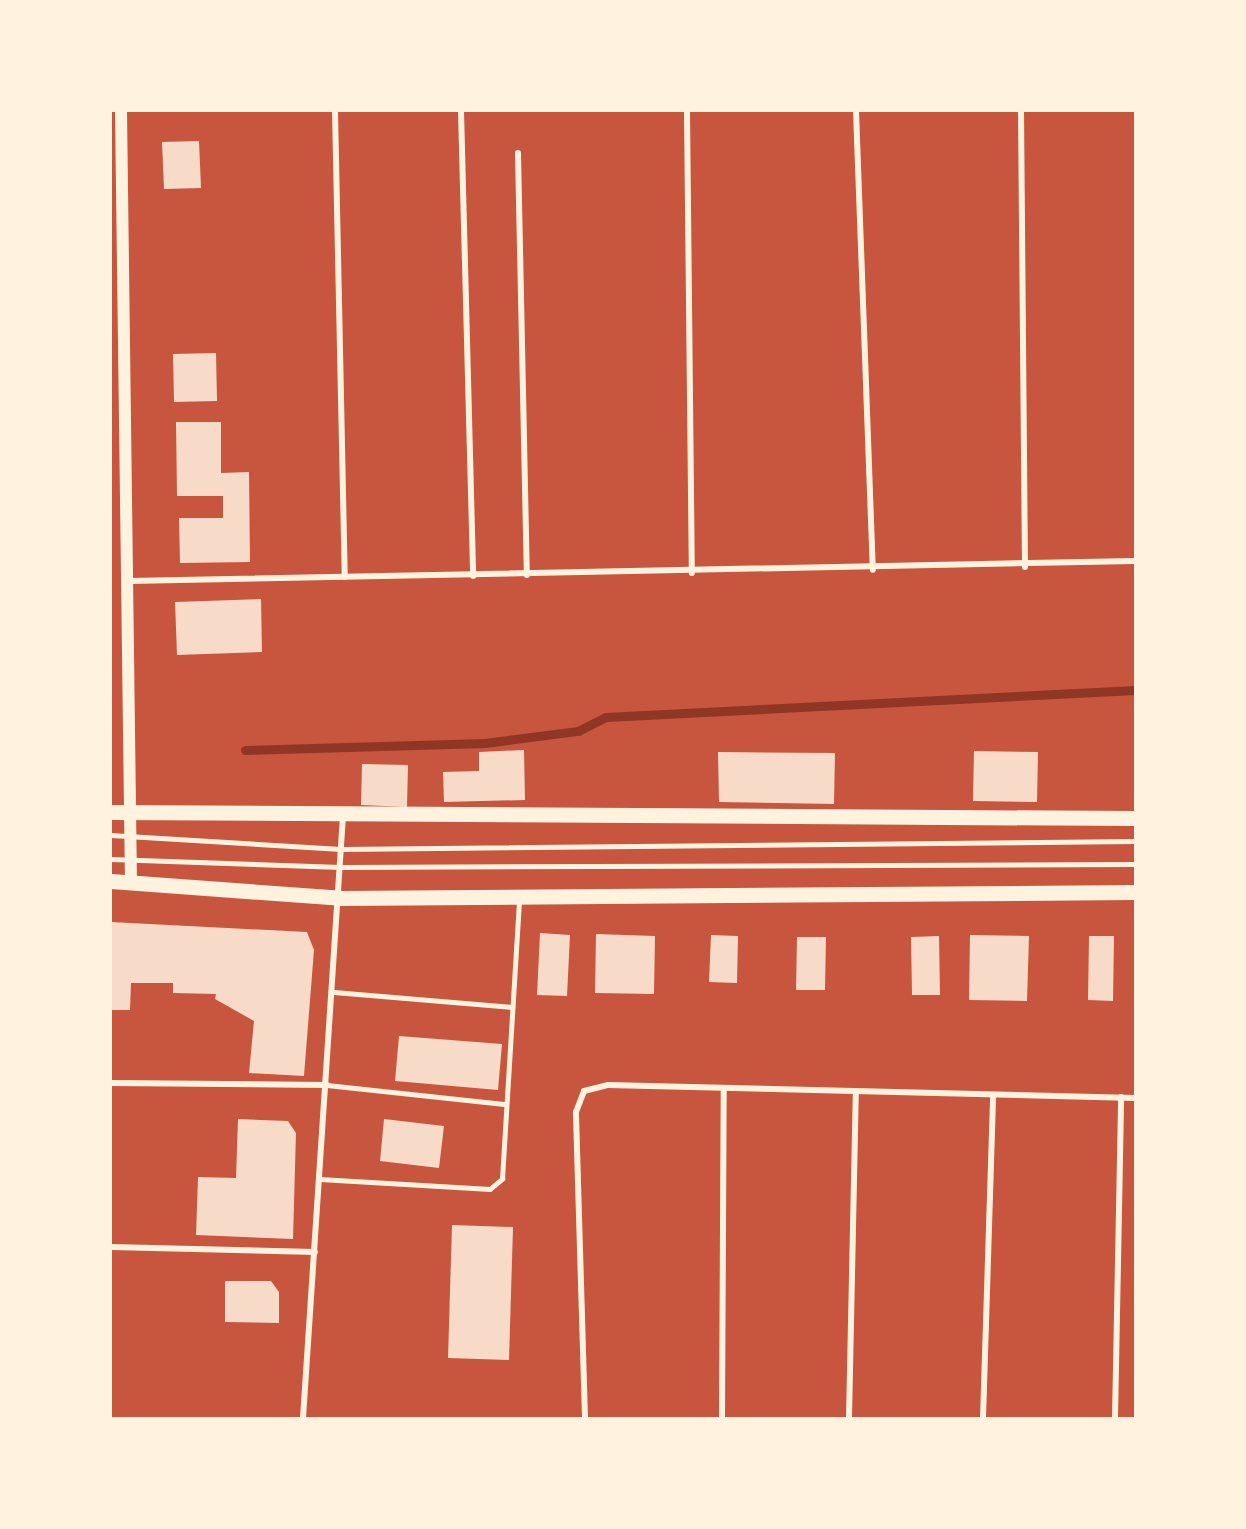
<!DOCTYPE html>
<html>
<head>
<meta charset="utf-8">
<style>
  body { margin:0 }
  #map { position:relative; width:1246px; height:1529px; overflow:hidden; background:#c8553d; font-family:"IBM Plex Sans",sans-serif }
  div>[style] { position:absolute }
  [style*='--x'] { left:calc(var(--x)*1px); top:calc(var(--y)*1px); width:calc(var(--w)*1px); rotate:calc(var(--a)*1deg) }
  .stream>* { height:9px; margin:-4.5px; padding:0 4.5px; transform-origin:4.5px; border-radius:4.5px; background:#8f3625 }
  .building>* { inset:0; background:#f7dbc8 }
  .service>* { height:4.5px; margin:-2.25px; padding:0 2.25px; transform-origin:2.25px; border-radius:2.25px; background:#fff3e0 }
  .minor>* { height:6px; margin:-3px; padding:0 3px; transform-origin:3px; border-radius:3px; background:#fff3e0 }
  .secondary>* { height:12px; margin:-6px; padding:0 6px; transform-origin:6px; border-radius:6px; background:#fff3e0 }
  .primary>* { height:15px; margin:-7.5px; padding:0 7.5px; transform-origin:7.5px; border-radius:7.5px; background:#fff3e0 }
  span { translate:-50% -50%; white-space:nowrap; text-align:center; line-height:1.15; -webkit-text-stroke:4.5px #fff3e0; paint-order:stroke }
  .frame { position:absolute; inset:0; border:112px solid #fff3e0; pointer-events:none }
</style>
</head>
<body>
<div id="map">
  <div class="stream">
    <i style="--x:245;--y:750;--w:240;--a:-1.7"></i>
    <i style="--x:485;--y:743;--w:94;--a:-7.4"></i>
    <i style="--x:578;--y:731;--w:31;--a:-27"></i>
    <i style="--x:606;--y:717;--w:530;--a:-2.92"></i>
  </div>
  <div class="building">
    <i style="clip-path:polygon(199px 141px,201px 188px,164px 189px,162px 142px)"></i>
    <i style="clip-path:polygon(216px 353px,217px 401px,174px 402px,173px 354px)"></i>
    <i style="clip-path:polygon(176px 422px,221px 422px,221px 473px,249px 472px,250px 562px,180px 563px,179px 518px,223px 518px,223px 496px,177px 496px)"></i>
    <i style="clip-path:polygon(261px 599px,262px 652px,177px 655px,175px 602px)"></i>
    <i style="clip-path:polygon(524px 750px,525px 800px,444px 802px,443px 772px,479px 771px,479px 752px)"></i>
    <i style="clip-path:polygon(974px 751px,1038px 752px,1037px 802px,973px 801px)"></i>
    <i style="clip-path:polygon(718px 752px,835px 753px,834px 804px,719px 802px)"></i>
    <i style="clip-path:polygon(362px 764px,408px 765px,407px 807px,361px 805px)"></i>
    <i style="clip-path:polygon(111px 922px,307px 932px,314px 950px,304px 1076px,249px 1073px,254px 1021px,215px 999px,216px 994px,173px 993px,173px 983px,131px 983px,130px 1010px,111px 1010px)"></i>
    <i style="clip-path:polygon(540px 933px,570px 935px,567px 996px,537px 995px)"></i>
    <i style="clip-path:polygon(596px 934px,655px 936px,654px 994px,595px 993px)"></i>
    <i style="clip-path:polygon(711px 935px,738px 936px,737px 983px,709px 982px)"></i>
    <i style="clip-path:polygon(970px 935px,1029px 936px,1027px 1001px,969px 1000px)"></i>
    <i style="clip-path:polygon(939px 936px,940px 995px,912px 995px,911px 937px)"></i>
    <i style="clip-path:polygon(1089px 936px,1114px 936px,1113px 1001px,1088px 1000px)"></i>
    <i style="clip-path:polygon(797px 937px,826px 937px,825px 990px,796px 990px)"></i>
    <i style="clip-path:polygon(399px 1036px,502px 1044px,498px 1090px,395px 1081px)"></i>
    <i style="clip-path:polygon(238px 1119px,288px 1121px,296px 1133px,293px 1239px,196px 1235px,198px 1177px,236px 1178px)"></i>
    <i style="clip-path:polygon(384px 1119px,444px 1126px,439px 1168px,380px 1161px)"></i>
    <i style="clip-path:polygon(452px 1225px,513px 1227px,509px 1360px,448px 1358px)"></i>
    <i style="clip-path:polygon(225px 1281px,271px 1281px,279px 1292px,279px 1323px,225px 1322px)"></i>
  </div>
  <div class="service">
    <i style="--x:111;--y:835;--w:230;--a:3.5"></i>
    <i style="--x:341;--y:849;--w:794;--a:-0.58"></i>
    <i style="--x:111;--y:859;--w:230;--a:2"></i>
    <i style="--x:341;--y:867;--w:794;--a:-0.22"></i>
    <i style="--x:334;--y:992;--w:179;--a:4.8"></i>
    <i style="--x:327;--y:1085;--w:180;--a:6.1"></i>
    <i style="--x:320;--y:1179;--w:170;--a:3.4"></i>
    <i style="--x:490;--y:1189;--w:16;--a:-40"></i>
    <i style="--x:502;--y:1179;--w:280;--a:-86.5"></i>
  </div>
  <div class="minor">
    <i style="--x:335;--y:111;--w:466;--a:88.8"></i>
    <i style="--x:461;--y:111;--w:465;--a:88.5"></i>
    <i style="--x:687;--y:111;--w:462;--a:89.4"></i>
    <i style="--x:856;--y:111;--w:459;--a:87.9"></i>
    <i style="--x:1021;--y:111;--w:456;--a:89.5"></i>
    <i style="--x:518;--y:153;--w:422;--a:88.8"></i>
    <i style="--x:129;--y:581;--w:1006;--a:-1.14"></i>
    <i style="--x:111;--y:1083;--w:216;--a:0.5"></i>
    <i style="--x:111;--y:1247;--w:204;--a:1.4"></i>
    <i style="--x:303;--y:1418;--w:603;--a:-86.2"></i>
    <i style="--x:585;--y:1418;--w:306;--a:-91.7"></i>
    <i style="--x:576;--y:1112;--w:22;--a:-69"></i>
    <i style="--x:584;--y:1091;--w:25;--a:-14"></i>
    <i style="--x:608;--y:1085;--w:527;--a:1.41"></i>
    <i style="--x:722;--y:1418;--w:330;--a:-89.7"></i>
    <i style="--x:849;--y:1418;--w:326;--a:-88.8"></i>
    <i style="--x:983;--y:1418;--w:323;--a:-88.2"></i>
    <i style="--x:1115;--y:1418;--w:321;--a:-88.9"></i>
  </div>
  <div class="secondary">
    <i style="--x:121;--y:111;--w:771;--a:89.26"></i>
  </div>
  <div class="primary">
    <i style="--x:111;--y:812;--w:1024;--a:0.34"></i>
    <i style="--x:111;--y:881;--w:230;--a:4.2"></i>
    <i style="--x:340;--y:898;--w:795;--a:-0.43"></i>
  </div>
  <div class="frame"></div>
</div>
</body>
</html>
